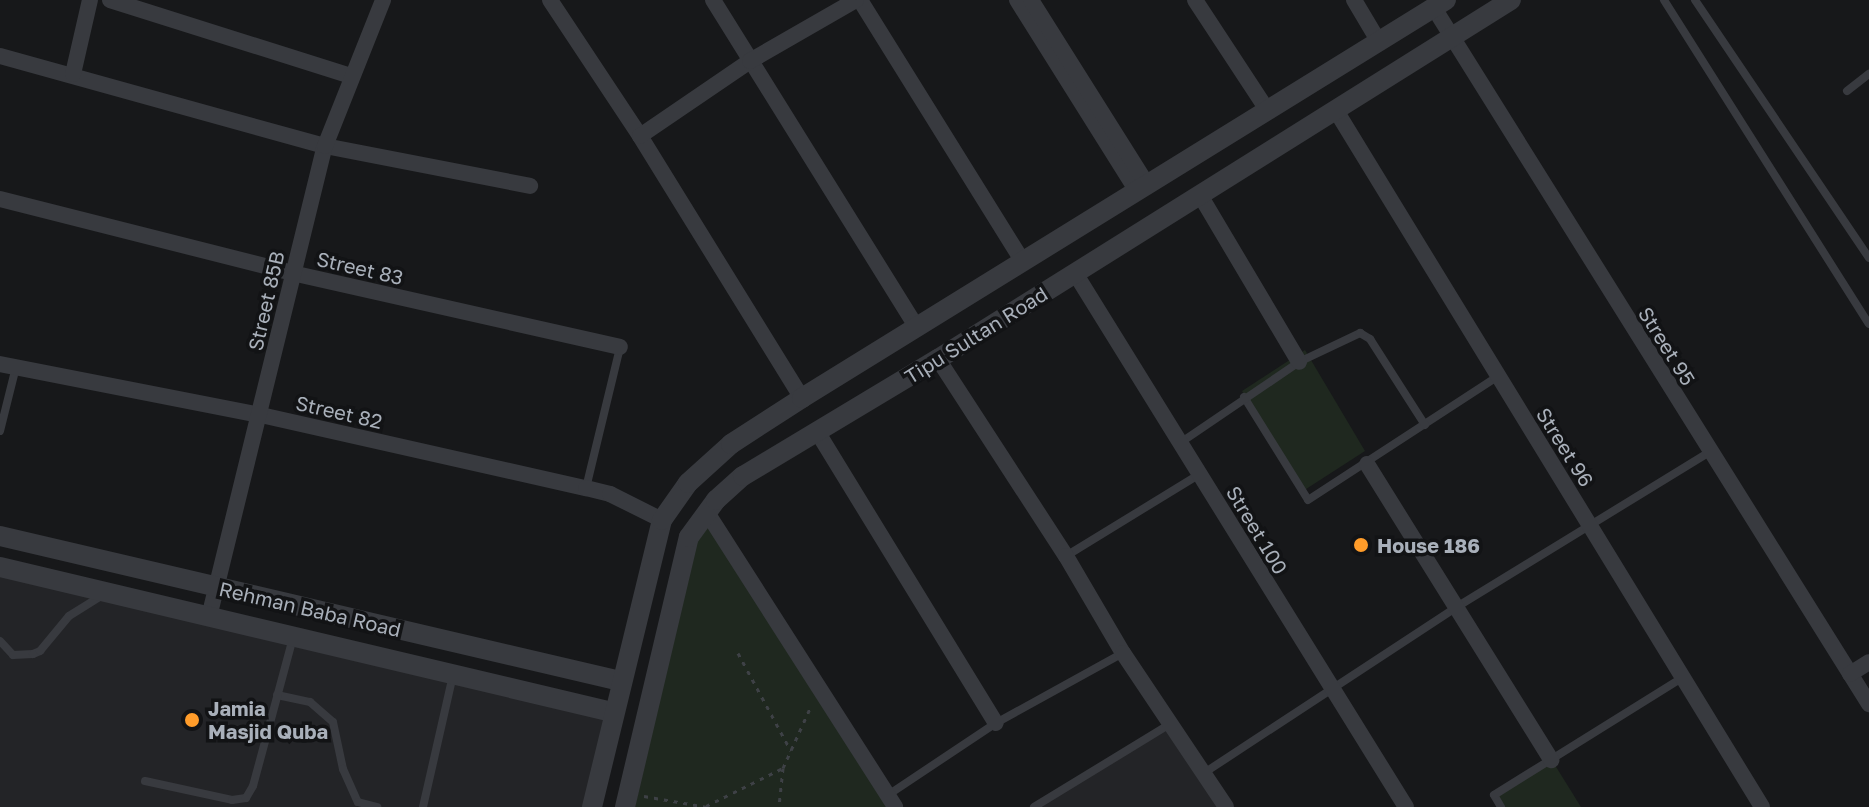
<!DOCTYPE html>
<html>
<head>
<meta charset="utf-8">
<style>
  body { margin:0 }
  #map { position:relative; width:1869px; height:807px; overflow:hidden; background:#17181a; font-family:"Golos Text",sans-serif }
  div>[style] { position:absolute }
  [style*='--x'] { left:calc(var(--x)*1px); top:calc(var(--y)*1px); width:calc(var(--w)*1px); rotate:calc(var(--a)*1deg) }
  .built>* { inset:0; background:#232427 }
  .green>* { inset:0; background:#1f281f }
  .path>* { height:3px; margin-top:-1.5px; transform-origin:0; background:repeating-linear-gradient(90deg,#3e4146 0 4px,transparent 0 10px) }
  .service>* { height:8px; margin:-4px; padding:0 4px; transform-origin:4px; border-radius:4px; background:#383a3f }
  .minor>* { height:16px; margin:-8px; padding:0 8px; transform-origin:8px; border-radius:8px; background:#383a3f }
  .tertiary>* { height:20px; margin:-10px; padding:0 10px; transform-origin:10px; border-radius:10px; background:#383a3f }
  .dots>* { width:22px; height:22px; translate:-50% -50%; box-sizing:border-box; border:4px solid #121315; border-radius:50% }
  span { translate:-50% -50%; white-space:nowrap; text-align:center; line-height:1.15; -webkit-text-stroke:7px #121315; paint-order:stroke }
  .street-label { font-size:20px; color:#a9b0ba }
  .poi-label { font-size:20px; color:#a9b0ba; font-weight:700 }
  .left { translate:0 -50%; text-align:left }
</style>
</head>
<body>
<div id="map">
  <div class="built">
    <i style="clip-path:polygon(0 567px,612px 712px,592px 807px,0 807px)"></i>
    <i style="clip-path:polygon(1170px 720px,1224px 807px,1035px 807px)"></i>
  </div>
  <div class="green">
    <i style="clip-path:polygon(1305px 350px,1365px 451px,1303px 491px,1242px 391px)"></i>
    <i style="clip-path:polygon(706px 520px,889px 807px,635px 807px,694px 542px)"></i>
    <i style="clip-path:polygon(1553px 762px,1581px 807px,1504px 807px,1497px 796px)"></i>
  </div>
  <div class="path">
    <i style="--x:738;--y:653;--w:111;--a:61.6"></i>
    <i style="--x:783;--y:768;--w:68;--a:-65.7"></i>
    <i style="--x:644;--y:796;--w:64;--a:9.9"></i>
    <i style="--x:706;--y:806;--w:86;--a:-26.3"></i>
    <i style="--x:783;--y:768;--w:39;--a:96"></i>
  </div>
  <div class="service">
    <i style="--x:1664;--y:0;--w:383;--a:57.7"></i>
    <i style="--x:1695;--y:0;--w:311;--a:56"></i>
    <i style="--x:1847;--y:91;--w:28;--a:-38"></i>
    <i style="--x:1244;--y:397;--w:121;--a:58.1"></i>
    <i style="--x:1308;--y:500;--w:227;--a:-33.1"></i>
    <i style="--x:0;--y:431;--w:66;--a:-76"></i>
    <i style="--x:1180;--y:443;--w:144;--a:-34.2"></i>
    <i style="--x:1299;--y:362;--w:68;--a:-25.4"></i>
    <i style="--x:1360;--y:333;--w:12;--a:31"></i>
    <i style="--x:1370;--y:339;--w:102;--a:57.4"></i>
    <i style="--x:586;--y:488;--w:145;--a:-76.4"></i>
    <i style="--x:1066;--y:556;--w:157;--a:-31.5"></i>
    <i style="--x:0;--y:641;--w:19;--a:47"></i>
    <i style="--x:13;--y:655;--w:20;--a:-3"></i>
    <i style="--x:33;--y:654;--w:8;--a:-23"></i>
    <i style="--x:40;--y:651;--w:45;--a:-50.4"></i>
    <i style="--x:69;--y:616;--w:39;--a:-32"></i>
    <i style="--x:277;--y:695;--w:34;--a:12"></i>
    <i style="--x:310;--y:702;--w:30;--a:41"></i>
    <i style="--x:333;--y:722;--w:48;--a:78"></i>
    <i style="--x:343;--y:769;--w:36;--a:66"></i>
    <i style="--x:358;--y:802;--w:20;--a:15"></i>
    <i style="--x:1204;--y:773;--w:300;--a:-33.3"></i>
    <i style="--x:1455;--y:608;--w:299;--a:-31.5"></i>
    <i style="--x:145;--y:781;--w:89;--a:12.3"></i>
    <i style="--x:232;--y:800;--w:14;--a:-8"></i>
    <i style="--x:246;--y:798;--w:14;--a:-60"></i>
    <i style="--x:253;--y:786;--w:153;--a:-74.9"></i>
    <i style="--x:888;--y:795;--w:130;--a:-33.7"></i>
    <i style="--x:996;--y:723;--w:145;--a:-28.9"></i>
    <i style="--x:423;--y:807;--w:135;--a:-77.2"></i>
    <i style="--x:1034;--y:807;--w:159;--a:-31.4"></i>
    <i style="--x:1501;--y:807;--w:14;--a:-120"></i>
    <i style="--x:1494;--y:795;--w:221;--a:-31.9"></i>
  </div>
  <div class="minor">
    <i style="--x:110;--y:0;--w:253;--a:17.5"></i>
    <i style="--x:550;--y:0;--w:163;--a:56.5"></i>
    <i style="--x:640;--y:136;--w:308;--a:58.3"></i>
    <i style="--x:713;--y:0;--w:386;--a:58.1"></i>
    <i style="--x:860;--y:0;--w:309;--a:58.1"></i>
    <i style="--x:1017;--y:0;--w:224;--a:57.9"></i>
    <i style="--x:1031;--y:0;--w:218;--a:57.8"></i>
    <i style="--x:1195;--y:0;--w:129;--a:56.7"></i>
    <i style="--x:1354;--y:0;--w:49;--a:59.2"></i>
    <i style="--x:1434;--y:8;--w:821;--a:57.99"></i>
    <i style="--x:0;--y:56;--w:337;--a:15.5"></i>
    <i style="--x:325;--y:146;--w:209;--a:11"></i>
    <i style="--x:73;--y:74;--w:76;--a:-77.1"></i>
    <i style="--x:1335;--y:109;--w:818;--a:58.54"></i>
    <i style="--x:640;--y:136;--w:133;--a:-34.3"></i>
    <i style="--x:750;--y:61;--w:122;--a:-29.9"></i>
    <i style="--x:1200;--y:195;--w:194;--a:59.3"></i>
    <i style="--x:0;--y:199;--w:301;--a:14.2"></i>
    <i style="--x:292;--y:273;--w:336;--a:12.7"></i>
    <i style="--x:1075;--y:273;--w:628;--a:58.21"></i>
    <i style="--x:938;--y:359;--w:235;--a:57"></i>
    <i style="--x:1066;--y:556;--w:113;--a:59.6"></i>
    <i style="--x:1123;--y:653;--w:185;--a:56.2"></i>
    <i style="--x:0;--y:364;--w:266;--a:11.1"></i>
    <i style="--x:261;--y:415;--w:333;--a:12.7"></i>
    <i style="--x:586;--y:488;--w:25;--a:14"></i>
    <i style="--x:610;--y:494;--w:58;--a:26.6"></i>
    <i style="--x:818;--y:433;--w:340;--a:58.5"></i>
    <i style="--x:1367;--y:464;--w:349;--a:58.1"></i>
    <i style="--x:706;--y:511;--w:351;--a:57.4"></i>
    <i style="--x:209;--y:617;--w:485;--a:-76.2"></i>
    <i style="--x:325;--y:146;--w:157;--a:-68.3"></i>
    <i style="--x:1850;--y:674;--w:22;--a:-32"></i>
  </div>
  <div class="tertiary">
    <i style="--x:0;--y:536;--w:637;--a:13.16"></i>
    <i style="--x:0;--y:567;--w:629;--a:13.33"></i>
    <i style="--x:592;--y:807;--w:295;--a:-76.3"></i>
    <i style="--x:662;--y:520;--w:45;--a:-54.9"></i>
    <i style="--x:688;--y:483;--w:58;--a:-42.2"></i>
    <i style="--x:731;--y:444;--w:85;--a:-32.9"></i>
    <i style="--x:802;--y:398;--w:757;--a:-31.72"></i>
    <i style="--x:625;--y:807;--w:277;--a:-76.7"></i>
    <i style="--x:689;--y:537;--w:46;--a:-53.9"></i>
    <i style="--x:716;--y:500;--w:36;--a:-42"></i>
    <i style="--x:743;--y:476;--w:227;--a:-31"></i>
    <i style="--x:938;--y:359;--w:676;--a:-32.07"></i>
  </div>
  <div class="dots">
    <i style="left:1361px;top:545px;background:#ff9c2a"></i>
    <i style="left:192px;top:720px;background:#ff9c2a"></i>
  </div>
  <div class="street-label">
    <span style="left:360px;top:268px;rotate:13deg">Street 83</span>
    <span style="left:266px;top:301px;rotate:-77deg">Street 85B</span>
    <span style="left:976px;top:335px;rotate:-32deg">Tipu Sultan Road</span>
    <span style="left:1667px;top:346px;rotate:58deg">Street 95</span>
    <span style="left:339px;top:412px;rotate:13deg">Street 82</span>
    <span style="left:1565px;top:447px;rotate:58deg">Street 96</span>
    <span style="left:1257px;top:530px;rotate:59deg">Street 100</span>
    <span style="left:310px;top:609px;rotate:13deg">Rehman Baba Road</span>
  </div>
  <div class="poi-label">
    <span class="left" style="left:1377px;top:545px">House 186</span>
    <span class="left" style="left:208px;top:720px">Jamia<br>Masjid Quba</span>
  </div>
</div>
</body>
</html>
